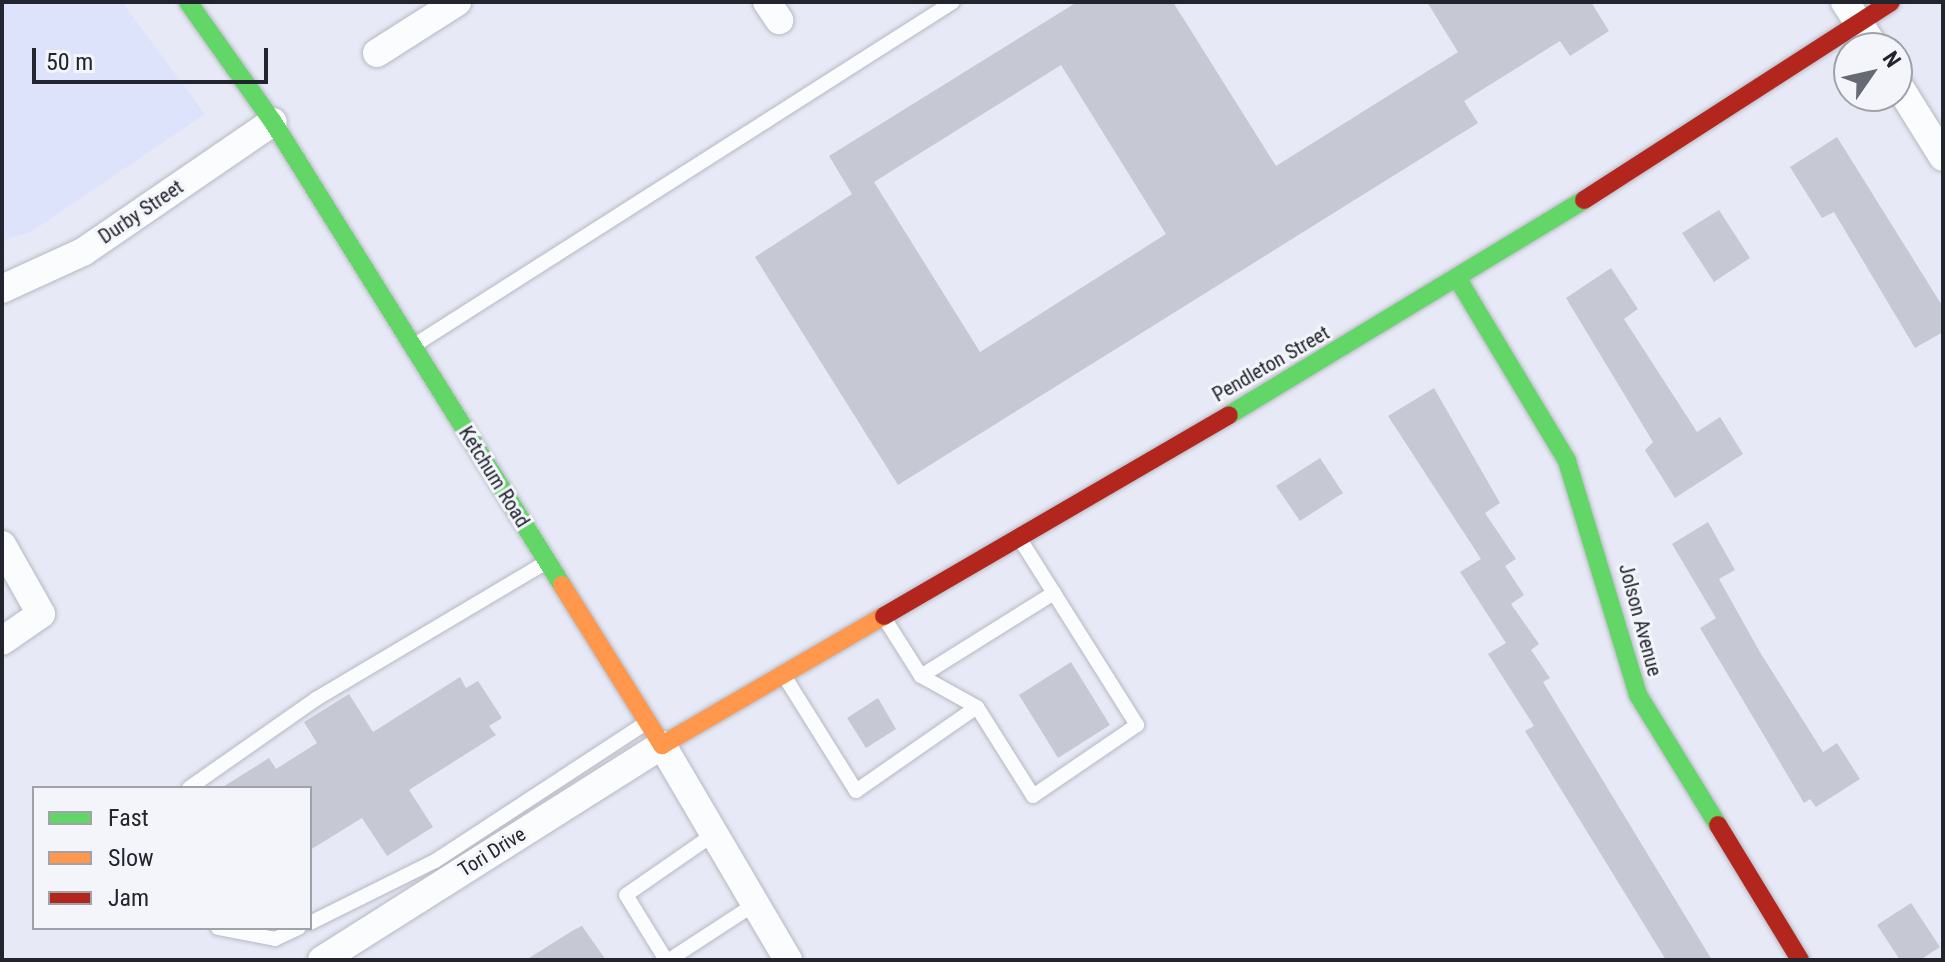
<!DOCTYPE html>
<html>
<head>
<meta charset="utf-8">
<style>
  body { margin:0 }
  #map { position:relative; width:1945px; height:962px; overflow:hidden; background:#e7eaf6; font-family:"Roboto Condensed",sans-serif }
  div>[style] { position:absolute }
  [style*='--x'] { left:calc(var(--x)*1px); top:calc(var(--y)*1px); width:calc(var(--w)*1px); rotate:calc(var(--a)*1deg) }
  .built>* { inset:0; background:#dde3fa }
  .building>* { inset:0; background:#c6c9d3 }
  .roads { filter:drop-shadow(0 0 2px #b6b8c2) drop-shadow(0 0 2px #b6b8c2) }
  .lane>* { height:14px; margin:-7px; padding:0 7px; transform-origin:7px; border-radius:7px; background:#fbfcfe }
  .street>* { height:28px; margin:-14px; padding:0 14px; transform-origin:14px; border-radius:14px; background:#fbfcfe }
  .fast>* { height:18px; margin:-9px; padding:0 9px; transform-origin:9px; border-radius:9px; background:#63d668 }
  .slow>* { height:18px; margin:-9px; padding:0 9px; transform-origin:9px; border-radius:9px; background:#ff974d }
  .jam>* { height:18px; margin:-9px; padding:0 9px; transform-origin:9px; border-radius:9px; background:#b3261e }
  span { translate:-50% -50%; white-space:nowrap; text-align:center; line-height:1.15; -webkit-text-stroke:6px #f3f5fa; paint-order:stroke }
  .street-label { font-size:20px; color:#22252e }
  .frame { position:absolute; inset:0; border:4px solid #22252e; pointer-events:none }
  .legend { position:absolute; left:32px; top:786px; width:280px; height:144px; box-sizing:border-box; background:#f3f5fa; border:2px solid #9fa2a8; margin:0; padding:10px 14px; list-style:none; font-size:24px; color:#22252e }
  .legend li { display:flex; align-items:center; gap:16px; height:40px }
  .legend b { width:40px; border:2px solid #9fa2a8 }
  .north { position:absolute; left:1833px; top:32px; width:80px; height:80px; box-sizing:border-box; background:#f3f5fa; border:2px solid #9fa2a8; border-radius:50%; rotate:56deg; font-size:22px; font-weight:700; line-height:32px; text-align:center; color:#22252e }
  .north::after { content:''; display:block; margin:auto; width:28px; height:36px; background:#676a74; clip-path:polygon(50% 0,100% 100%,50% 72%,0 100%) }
  .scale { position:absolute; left:32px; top:48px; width:236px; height:36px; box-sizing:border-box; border:4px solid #22252e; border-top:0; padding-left:10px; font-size:24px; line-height:28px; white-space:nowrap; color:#22252e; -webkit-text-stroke:6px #f3f5fa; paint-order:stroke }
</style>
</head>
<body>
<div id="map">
  <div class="built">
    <i style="clip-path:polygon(2px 2px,122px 2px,205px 114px,31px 232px,2px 241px)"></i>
  </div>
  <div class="building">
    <i style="clip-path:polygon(evenodd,1077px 2px,1173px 2px,1276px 166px,1458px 52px,1427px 2px,1591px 2px,1609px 31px,1570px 56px,1560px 41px,1464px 101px,1478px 123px,898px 485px,755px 257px,852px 194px,829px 156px,1077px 2px,1061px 65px,1166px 234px,980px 352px,874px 182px,1061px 65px)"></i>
    <i style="clip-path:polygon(1837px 137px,1943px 307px,1943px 332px,1915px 348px,1834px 212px,1822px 218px,1790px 167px)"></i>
    <i style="clip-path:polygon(1719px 210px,1750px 258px,1714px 282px,1682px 233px)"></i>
    <i style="clip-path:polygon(1611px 268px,1638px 309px,1624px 319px,1697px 432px,1720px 417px,1743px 454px,1675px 498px,1645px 450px,1653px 442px,1566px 298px)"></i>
    <i style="clip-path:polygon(1434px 388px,1500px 503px,1485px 513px,1516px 559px,1505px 566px,1524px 595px,1511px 604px,1539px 644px,1531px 650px,1550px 678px,1543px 682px,1712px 960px,1666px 960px,1525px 731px,1534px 726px,1488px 654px,1506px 643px,1460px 572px,1481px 559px,1388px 416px)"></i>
    <i style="clip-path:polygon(1320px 458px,1343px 493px,1300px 521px,1276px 486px)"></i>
    <i style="clip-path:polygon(1708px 522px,1735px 570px,1719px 579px,1761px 654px,1823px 752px,1837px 743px,1860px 779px,1816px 807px,1810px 799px,1804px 803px,1700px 628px,1716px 618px,1672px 544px)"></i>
    <i style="clip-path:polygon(1071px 662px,1110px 725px,1058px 758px,1019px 695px)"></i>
    <i style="clip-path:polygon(460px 677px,466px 688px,478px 681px,502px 718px,489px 726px,496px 735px,409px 790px,433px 827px,387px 856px,362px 818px,310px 850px,310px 788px,221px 788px,269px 758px,276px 769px,317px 743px,304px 722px,349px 694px,373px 732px)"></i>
    <i style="clip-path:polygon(878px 698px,896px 729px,866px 748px,847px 718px)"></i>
    <i style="clip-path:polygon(1911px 903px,1940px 947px,1920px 960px,1900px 960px,1877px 925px)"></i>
    <i style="clip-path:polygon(582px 926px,606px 960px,526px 960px,572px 931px)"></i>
  </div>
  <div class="roads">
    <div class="lane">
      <i style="--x:413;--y:346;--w:640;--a:-32.5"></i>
      <i style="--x:883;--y:616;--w:71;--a:57.7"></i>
      <i style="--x:921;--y:676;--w:64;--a:29"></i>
      <i style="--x:783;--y:674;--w:138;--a:58"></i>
      <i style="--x:856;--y:791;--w:147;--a:-34.8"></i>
      <i style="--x:977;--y:707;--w:105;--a:57.8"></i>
      <i style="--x:1033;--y:796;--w:126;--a:-34.3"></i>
      <i style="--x:1137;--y:725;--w:220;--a:-122.2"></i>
      <i style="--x:921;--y:676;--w:157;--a:-32"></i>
      <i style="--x:189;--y:788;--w:155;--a:-35"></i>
      <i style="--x:316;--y:699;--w:269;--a:-30.7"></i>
      <i style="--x:310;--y:923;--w:140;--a:-26.4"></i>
      <i style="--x:435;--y:861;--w:252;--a:-33.2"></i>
      <i style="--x:218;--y:928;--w:58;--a:10.9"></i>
      <i style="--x:275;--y:939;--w:26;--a:-25"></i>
      <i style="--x:666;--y:960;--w:76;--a:-121.6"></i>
      <i style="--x:626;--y:895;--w:107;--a:-34.7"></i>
      <i style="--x:669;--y:960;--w:103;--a:-33.1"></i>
    </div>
    <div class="street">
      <i style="--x:767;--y:2;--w:22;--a:56"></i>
      <i style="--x:1845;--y:2;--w:55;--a:56.9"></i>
      <i style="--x:377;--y:53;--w:95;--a:-32.5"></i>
      <i style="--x:1897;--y:83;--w:87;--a:58.1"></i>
      <i style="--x:2;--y:289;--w:89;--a:-24.6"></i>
      <i style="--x:83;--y:252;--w:230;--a:-34.4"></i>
      <i style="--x:2;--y:545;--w:79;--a:60.5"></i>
      <i style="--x:41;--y:614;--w:47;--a:145.3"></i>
      <i style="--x:322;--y:960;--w:402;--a:-32.3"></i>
      <i style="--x:662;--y:745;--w:249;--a:59.6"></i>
    </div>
    <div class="fast">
      <i style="--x:188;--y:2;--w:147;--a:54.7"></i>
      <i style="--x:273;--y:122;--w:546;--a:58.03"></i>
      <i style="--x:1459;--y:281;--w:210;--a:59"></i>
      <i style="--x:1567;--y:461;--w:245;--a:73.1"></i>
      <i style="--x:1638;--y:695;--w:153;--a:58.4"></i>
      <i style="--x:1229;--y:415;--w:415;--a:-31.2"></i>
    </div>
    <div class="slow">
      <i style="--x:562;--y:585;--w:189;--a:58"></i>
      <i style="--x:662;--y:745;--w:257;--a:-30.2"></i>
    </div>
    <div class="jam">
      <i style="--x:1584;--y:200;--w:365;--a:-32.8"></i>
      <i style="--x:884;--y:616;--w:399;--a:-30.2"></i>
      <i style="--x:1718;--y:825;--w:158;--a:58.7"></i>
    </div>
  </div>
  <div class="street-label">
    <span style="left:141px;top:212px;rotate:-34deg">Durby Street</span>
    <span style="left:1271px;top:364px;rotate:-30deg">Pendleton Street</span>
    <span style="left:494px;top:477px;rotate:58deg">Ketchum Road</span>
    <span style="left:1640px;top:620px;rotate:75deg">Jolson Avenue</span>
    <span style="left:492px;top:852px;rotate:-32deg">Tori Drive</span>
  </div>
  <div class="frame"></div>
  <ul class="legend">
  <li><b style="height:10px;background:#63d668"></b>Fast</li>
  <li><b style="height:10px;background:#ff974d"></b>Slow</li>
  <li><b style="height:10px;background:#b3261e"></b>Jam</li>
  </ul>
  <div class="north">N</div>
  <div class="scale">50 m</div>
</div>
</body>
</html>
